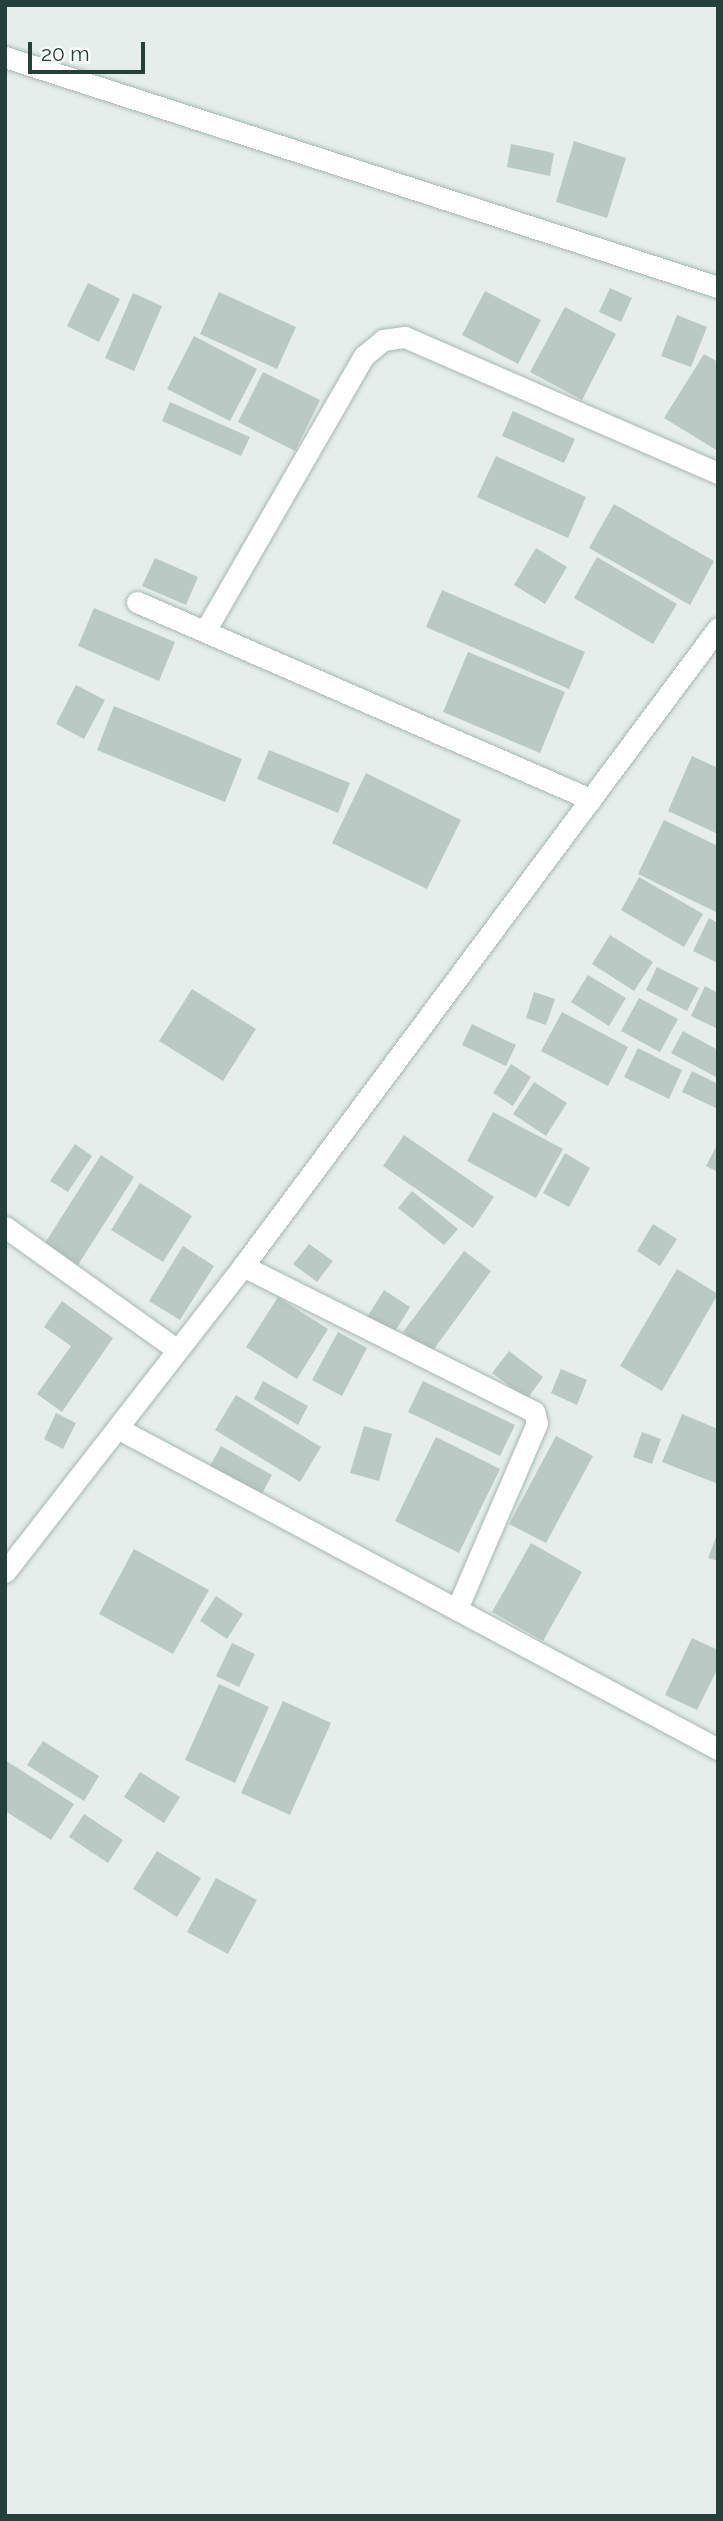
<!DOCTYPE html>
<html>
<head>
<meta charset="utf-8">
<style>
  body { margin:0 }
  #map { position:relative; width:723px; height:2521px; overflow:hidden; background:#e5eeea; font-family:Raleway,sans-serif }
  div>[style] { position:absolute }
  [style*='--x'] { left:calc(var(--x)*1px); top:calc(var(--y)*1px); width:calc(var(--w)*1px); rotate:calc(var(--a)*1deg) }
  .building>* { inset:0; background:#bac9c3 }
  .roads { filter:drop-shadow(0 0 2px #a7b7b1) drop-shadow(0 0 2px #a7b7b1) }
  .street>* { height:21px; margin:-10.5px; padding:0 10.5px; transform-origin:10.5px; border-radius:10.5px; background:#fff }
  span { translate:-50% -50%; white-space:nowrap; text-align:center; line-height:1.15; -webkit-text-stroke:5px #f6faf8; paint-order:stroke }
  .frame { position:absolute; inset:0; border:7px solid #234138; pointer-events:none }
  .scale { position:absolute; left:28px; top:42px; width:117px; height:32px; box-sizing:border-box; border:4px solid #234138; border-top:0; padding-left:9px; font-size:21px; line-height:24px; white-space:nowrap; color:#234138; -webkit-text-stroke:5px #f6faf8; paint-order:stroke }
</style>
</head>
<body>
<div id="map">
  <div class="building">
    <i style="clip-path:polygon(574px 141px,626px 158px,607px 218px,556px 202px)"></i>
    <i style="clip-path:polygon(511px 144px,554px 153px,550px 176px,507px 167px)"></i>
    <i style="clip-path:polygon(88px 283px,120px 299px,99px 342px,67px 326px)"></i>
    <i style="clip-path:polygon(610px 288px,632px 298px,621px 322px,599px 312px)"></i>
    <i style="clip-path:polygon(485px 291px,541px 320px,518px 364px,462px 335px)"></i>
    <i style="clip-path:polygon(219px 292px,296px 327px,277px 369px,200px 334px)"></i>
    <i style="clip-path:polygon(133px 293px,162px 306px,134px 371px,105px 358px)"></i>
    <i style="clip-path:polygon(565px 307px,616px 334px,582px 400px,530px 372px)"></i>
    <i style="clip-path:polygon(677px 315px,707px 327px,691px 367px,661px 356px)"></i>
    <i style="clip-path:polygon(194px 336px,257px 369px,230px 421px,167px 389px)"></i>
    <i style="clip-path:polygon(704px 354px,718px 362px,718px 451px,664px 418px)"></i>
    <i style="clip-path:polygon(263px 372px,320px 400px,295px 451px,238px 422px)"></i>
    <i style="clip-path:polygon(170px 402px,250px 437px,241px 456px,162px 421px)"></i>
    <i style="clip-path:polygon(513px 411px,575px 439px,564px 463px,502px 436px)"></i>
    <i style="clip-path:polygon(496px 456px,586px 497px,568px 538px,477px 497px)"></i>
    <i style="clip-path:polygon(614px 504px,714px 561px,690px 605px,589px 548px)"></i>
    <i style="clip-path:polygon(536px 548px,567px 567px,545px 604px,514px 585px)"></i>
    <i style="clip-path:polygon(597px 557px,677px 604px,653px 644px,574px 598px)"></i>
    <i style="clip-path:polygon(155px 558px,198px 577px,186px 605px,142px 586px)"></i>
    <i style="clip-path:polygon(442px 590px,585px 652px,569px 689px,426px 627px)"></i>
    <i style="clip-path:polygon(94px 608px,175px 642px,159px 681px,78px 646px)"></i>
    <i style="clip-path:polygon(468px 652px,565px 692px,540px 753px,443px 712px)"></i>
    <i style="clip-path:polygon(76px 685px,105px 700px,84px 739px,56px 724px)"></i>
    <i style="clip-path:polygon(114px 706px,242px 759px,225px 802px,97px 750px)"></i>
    <i style="clip-path:polygon(269px 750px,350px 783px,338px 813px,257px 779px)"></i>
    <i style="clip-path:polygon(692px 756px,718px 768px,718px 834px,668px 811px)"></i>
    <i style="clip-path:polygon(366px 773px,461px 820px,427px 889px,332px 843px)"></i>
    <i style="clip-path:polygon(664px 820px,718px 846px,718px 913px,638px 874px)"></i>
    <i style="clip-path:polygon(639px 877px,703px 914px,684px 947px,621px 910px)"></i>
    <i style="clip-path:polygon(709px 918px,718px 923px,718px 963px,693px 951px)"></i>
    <i style="clip-path:polygon(610px 935px,653px 962px,634px 991px,592px 964px)"></i>
    <i style="clip-path:polygon(657px 967px,699px 988px,687px 1011px,646px 990px)"></i>
    <i style="clip-path:polygon(588px 975px,626px 998px,609px 1026px,571px 1002px)"></i>
    <i style="clip-path:polygon(705px 986px,718px 993px,718px 1029px,691px 1016px)"></i>
    <i style="clip-path:polygon(192px 989px,256px 1029px,223px 1081px,159px 1041px)"></i>
    <i style="clip-path:polygon(534px 992px,555px 999px,546px 1025px,526px 1018px)"></i>
    <i style="clip-path:polygon(639px 998px,678px 1019px,660px 1052px,621px 1031px)"></i>
    <i style="clip-path:polygon(562px 1012px,628px 1047px,608px 1086px,541px 1051px)"></i>
    <i style="clip-path:polygon(472px 1024px,516px 1045px,506px 1066px,462px 1045px)"></i>
    <i style="clip-path:polygon(683px 1031px,718px 1050px,718px 1078px,671px 1053px)"></i>
    <i style="clip-path:polygon(638px 1048px,682px 1070px,669px 1099px,624px 1077px)"></i>
    <i style="clip-path:polygon(511px 1064px,531px 1077px,513px 1106px,493px 1093px)"></i>
    <i style="clip-path:polygon(692px 1071px,718px 1084px,718px 1109px,682px 1092px)"></i>
    <i style="clip-path:polygon(534px 1082px,567px 1103px,546px 1136px,513px 1114px)"></i>
    <i style="clip-path:polygon(493px 1112px,563px 1149px,536px 1198px,467px 1161px)"></i>
    <i style="clip-path:polygon(404px 1135px,494px 1197px,473px 1228px,383px 1166px)"></i>
    <i style="clip-path:polygon(718px 1143px,718px 1172px,706px 1166px)"></i>
    <i style="clip-path:polygon(75px 1144px,92px 1156px,68px 1192px,50px 1181px)"></i>
    <i style="clip-path:polygon(565px 1153px,590px 1168px,569px 1207px,543px 1193px)"></i>
    <i style="clip-path:polygon(101px 1155px,134px 1177px,78px 1265px,45px 1243px)"></i>
    <i style="clip-path:polygon(140px 1183px,192px 1216px,163px 1262px,111px 1230px)"></i>
    <i style="clip-path:polygon(412px 1191px,458px 1229px,444px 1245px,398px 1208px)"></i>
    <i style="clip-path:polygon(653px 1224px,677px 1239px,660px 1266px,637px 1251px)"></i>
    <i style="clip-path:polygon(309px 1244px,333px 1261px,317px 1282px,293px 1264px)"></i>
    <i style="clip-path:polygon(183px 1246px,214px 1266px,180px 1320px,149px 1301px)"></i>
    <i style="clip-path:polygon(464px 1251px,491px 1271px,431px 1353px,403px 1332px)"></i>
    <i style="clip-path:polygon(677px 1269px,718px 1294px,662px 1391px,620px 1366px)"></i>
    <i style="clip-path:polygon(384px 1290px,410px 1307px,391px 1338px,364px 1322px)"></i>
    <i style="clip-path:polygon(278px 1297px,328px 1329px,297px 1379px,246px 1347px)"></i>
    <i style="clip-path:polygon(62px 1301px,113px 1338px,62px 1412px,37px 1394px,71px 1346px,44px 1327px)"></i>
    <i style="clip-path:polygon(338px 1332px,367px 1348px,342px 1396px,312px 1380px)"></i>
    <i style="clip-path:polygon(509px 1351px,543px 1377px,527px 1399px,492px 1373px)"></i>
    <i style="clip-path:polygon(561px 1369px,587px 1380px,577px 1405px,551px 1393px)"></i>
    <i style="clip-path:polygon(263px 1381px,308px 1406px,298px 1425px,254px 1399px)"></i>
    <i style="clip-path:polygon(423px 1381px,515px 1425px,500px 1456px,408px 1412px)"></i>
    <i style="clip-path:polygon(236px 1395px,321px 1447px,300px 1482px,215px 1430px)"></i>
    <i style="clip-path:polygon(56px 1413px,76px 1423px,63px 1449px,44px 1439px)"></i>
    <i style="clip-path:polygon(682px 1414px,718px 1429px,718px 1484px,662px 1462px)"></i>
    <i style="clip-path:polygon(364px 1426px,392px 1434px,379px 1481px,350px 1473px)"></i>
    <i style="clip-path:polygon(642px 1432px,661px 1439px,652px 1464px,633px 1457px)"></i>
    <i style="clip-path:polygon(556px 1436px,593px 1456px,546px 1543px,509px 1524px)"></i>
    <i style="clip-path:polygon(436px 1437px,500px 1469px,459px 1553px,395px 1521px)"></i>
    <i style="clip-path:polygon(221px 1446px,272px 1475px,259px 1499px,207px 1471px)"></i>
    <i style="clip-path:polygon(718px 1532px,718px 1561px,708px 1558px)"></i>
    <i style="clip-path:polygon(531px 1543px,582px 1572px,543px 1641px,492px 1612px)"></i>
    <i style="clip-path:polygon(134px 1549px,209px 1590px,173px 1654px,99px 1614px)"></i>
    <i style="clip-path:polygon(216px 1596px,243px 1614px,227px 1639px,200px 1621px)"></i>
    <i style="clip-path:polygon(692px 1638px,718px 1650px,718px 1668px,697px 1710px,665px 1695px)"></i>
    <i style="clip-path:polygon(232px 1643px,255px 1654px,239px 1687px,216px 1676px)"></i>
    <i style="clip-path:polygon(219px 1684px,269px 1707px,235px 1783px,185px 1760px)"></i>
    <i style="clip-path:polygon(283px 1701px,331px 1723px,290px 1815px,241px 1793px)"></i>
    <i style="clip-path:polygon(43px 1741px,99px 1776px,84px 1801px,27px 1765px)"></i>
    <i style="clip-path:polygon(5px 1760px,74px 1804px,51px 1840px,5px 1811px)"></i>
    <i style="clip-path:polygon(140px 1772px,180px 1797px,164px 1823px,124px 1797px)"></i>
    <i style="clip-path:polygon(84px 1814px,123px 1840px,108px 1863px,69px 1837px)"></i>
    <i style="clip-path:polygon(157px 1851px,201px 1878px,177px 1917px,133px 1889px)"></i>
    <i style="clip-path:polygon(216px 1878px,257px 1900px,228px 1954px,187px 1932px)"></i>
  </div>
  <div class="roads">
    <div class="street">
      <i style="--x:5;--y:57;--w:749;--a:17.88"></i>
      <i style="--x:137;--y:602;--w:495;--a:23.5"></i>
      <i style="--x:205;--y:631;--w:318;--a:-60"></i>
      <i style="--x:364;--y:356;--w:25;--a:-40"></i>
      <i style="--x:383;--y:340;--w:22;--a:-8"></i>
      <i style="--x:405;--y:337;--w:341;--a:23.5"></i>
      <i style="--x:5;--y:1227;--w:210;--a:35.5"></i>
      <i style="--x:243;--y:1266;--w:326;--a:26.6"></i>
      <i style="--x:534;--y:1412;--w:11;--a:75"></i>
      <i style="--x:537;--y:1423;--w:202;--a:113.3"></i>
      <i style="--x:119;--y:1429;--w:679;--a:28.11"></i>
      <i style="--x:5;--y:1572;--w:388;--a:-52.1"></i>
      <i style="--x:243;--y:1266;--w:795;--a:-53.33"></i>
    </div>
  </div>
  <div class="frame"></div>
  <div class="scale">20 m</div>
</div>
</body>
</html>
